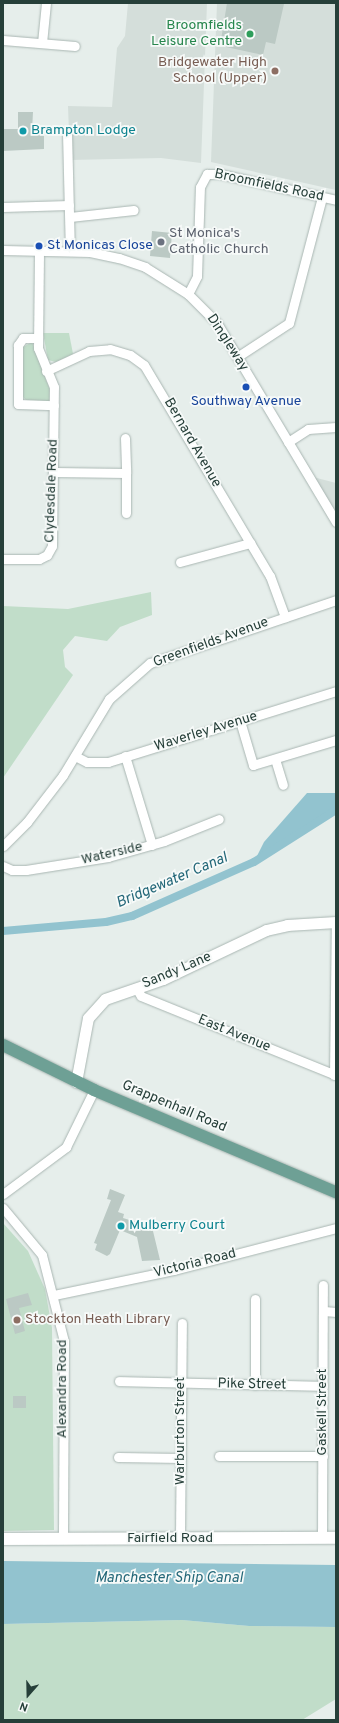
<!DOCTYPE html>
<html>
<head>
<meta charset="utf-8">
<style>
  body { margin:0 }
  #map { position:relative; width:339px; height:1723px; overflow:hidden; background:#e6eeeb; font-family:Overpass,sans-serif }
  div>[style] { position:absolute }
  [style*='--x'] { left:calc(var(--x)*1px); top:calc(var(--y)*1px); width:calc(var(--w)*1px); rotate:calc(var(--a)*1deg) }
  .built>* { inset:0; background:#d4deda }
  .green>* { inset:0; background:#c1ddc9 }
  .water>* { inset:0; background:#92c3cf }
  .canal>* { height:8px; margin:-4px; padding:0 4px; transform-origin:4px; border-radius:4px; background:#92c3cf }
  .building>* { inset:0; background:#bbc9c4 }
  .roads { filter:drop-shadow(0 0 1px #a9b6b2) drop-shadow(0 0 1px #a9b6b2) }
  .minor>* { height:9px; margin:-4.5px; padding:0 4.5px; transform-origin:4.5px; border-radius:4.5px; background:#fff }
  .tertiary>* { height:11px; margin:-5.5px; padding:0 5.5px; transform-origin:5.5px; border-radius:5.5px; background:#fff }
  .secondary>* { height:12px; margin:-6px; padding:0 6px; transform-origin:6px; border-radius:6px; background:#fff }
  .primary>* { height:12px; margin:-6px; padding:0 6px; transform-origin:6px; border-radius:6px; background:#6ea095 }
  .dots>* { width:11px; height:11px; translate:-50% -50%; box-sizing:border-box; border:2px solid #f7faf9; border-radius:50% }
  span { translate:-50% -50%; white-space:nowrap; text-align:center; line-height:1.15; -webkit-text-stroke:3.5px #f7faf9; paint-order:stroke }
  .leisure-label { font-size:14px; color:#27864d }
  .right { translate:-100% -50%; text-align:right }
  .education-label { font-size:14px; color:#785e54 }
  .left { translate:0 -50%; text-align:left }
  .culture-label { font-size:14px; color:#0d838f }
  .street-label { font-size:14px; color:#263f39 }
  .worship-label { font-size:14px; color:#5b616d }
  .transit-label { font-size:14px; color:#164399 }
  .water-label { font-size:15px; color:#236778; font-style:italic }
  .frame { position:absolute; inset:0; border:4px solid #263f39; pointer-events:none }
  .north { position:absolute; left:8px; top:1675px; width:40px; height:40px; -webkit-text-stroke:3px #f7faf9; paint-order:stroke; rotate:200deg; font-size:11px; font-weight:700; line-height:16px; text-align:center; color:#263f39 }
  .north::after { content:''; display:block; margin:auto; width:14px; height:18px; background:#263f39; clip-path:polygon(50% 0,100% 100%,50% 72%,0 100%) }
</style>
</head>
<body>
<div id="map">
  <div class="built">
    <i style="clip-path:polygon(128px 3px,207px 3px,201px 163px,161px 158px,70px 160px,68px 106px,112px 107px,117px 48px,125px 36px)"></i>
    <i style="clip-path:polygon(217px 3px,336px 3px,336px 190px,211px 162px)"></i>
    <i style="clip-path:polygon(313px 477px,336px 483px,336px 518px)"></i>
  </div>
  <div class="green">
    <i style="clip-path:polygon(43px 333px,69px 333px,73px 354px,56px 362px,48px 360px)"></i>
    <i style="clip-path:polygon(32px 342px,50px 390px,50px 401px,27px 401px,23px 397px,23px 347px)"></i>
    <i style="clip-path:polygon(151px 592px,152px 615px,120px 627px,107px 641px,75px 636px,63px 650px,65px 667px,73px 675px,3px 778px,3px 606px,68px 609px)"></i>
    <i style="clip-path:polygon(3px 1223px,28px 1251px,45px 1289px,52px 1328px,54px 1530px,3px 1531px)"></i>
    <i style="clip-path:polygon(182px 1620px,249px 1626px,336px 1627px,336px 1699px,302px 1720px,3px 1720px,3px 1624px)"></i>
  </div>
  <div class="water">
    <i style="clip-path:polygon(307px 793px,336px 793px,336px 810px,254px 862px,264px 842px)"></i>
    <i style="clip-path:polygon(3px 1561px,336px 1565px,336px 1627px,249px 1626px,182px 1620px,3px 1624px)"></i>
  </div>
  <div class="canal">
    <i style="--x:3;--y:931;--w:103;--a:-5"></i>
    <i style="--x:106;--y:922;--w:27;--a:-13"></i>
    <i style="--x:132;--y:916;--w:133;--a:-23.9"></i>
    <i style="--x:254;--y:862;--w:97;--a:-32.4"></i>
  </div>
  <div class="building">
    <i style="clip-path:polygon(227px 3px,284px 4px,275px 44px,266px 42px,263px 55px,226px 47px,227px 41px,221px 40px)"></i>
    <i style="clip-path:polygon(18px 112px,33px 112px,32px 131px,44px 131px,44px 149px,3px 151px,3px 129px,18px 129px)"></i>
    <i style="clip-path:polygon(152px 231px,172px 233px,170px 258px,150px 256px)"></i>
    <i style="clip-path:polygon(110px 1189px,125px 1195px,118px 1212px,124px 1214px,123px 1218px,152px 1227px,160px 1260px,142px 1261px,137px 1237px,120px 1230px,110px 1254px,107px 1256px,95px 1250px,97px 1244px,94px 1243px,111px 1200px,107px 1199px)"></i>
    <i style="clip-path:polygon(28px 1293px,32px 1305px,19px 1308px,25px 1331px,15px 1334px,6px 1299px)"></i>
    <i style="clip-path:polygon(13px 1396px,26px 1396px,26px 1408px,13px 1408px)"></i>
  </div>
  <div class="roads">
    <div class="minor">
      <i style="--x:3;--y:40;--w:72;--a:4.8"></i>
      <i style="--x:42;--y:43;--w:40;--a:-84.3"></i>
      <i style="--x:67;--y:132;--w:119;--a:88.6"></i>
      <i style="--x:3;--y:207;--w:66;--a:-1.7"></i>
      <i style="--x:70;--y:217;--w:64;--a:-6.2"></i>
      <i style="--x:3;--y:250;--w:87;--a:1.3"></i>
      <i style="--x:90;--y:252;--w:30;--a:12"></i>
      <i style="--x:119;--y:258;--w:28;--a:19"></i>
      <i style="--x:145;--y:267;--w:51;--a:32.1"></i>
      <i style="--x:188;--y:294;--w:41;--a:45"></i>
      <i style="--x:217;--y:323;--w:232;--a:59.1"></i>
      <i style="--x:188;--y:294;--w:20;--a:-63"></i>
      <i style="--x:197;--y:276;--w:89;--a:-88.1"></i>
      <i style="--x:200;--y:187;--w:15;--a:-62"></i>
      <i style="--x:207;--y:174;--w:13;--a:0"></i>
      <i style="--x:220;--y:174;--w:119;--a:12.6"></i>
      <i style="--x:37;--y:338;--w:14;--a:180"></i>
      <i style="--x:23;--y:338;--w:9;--a:126"></i>
      <i style="--x:18;--y:345;--w:59;--a:90"></i>
      <i style="--x:18;--y:404;--w:36;--a:2"></i>
      <i style="--x:237;--y:357;--w:62;--a:-33.2"></i>
      <i style="--x:289;--y:323;--w:130;--a:-75.3"></i>
      <i style="--x:46;--y:371;--w:47;--a:-24.9"></i>
      <i style="--x:89;--y:351;--w:21;--a:-5"></i>
      <i style="--x:110;--y:349;--w:21;--a:17"></i>
      <i style="--x:130;--y:355;--w:17;--a:36"></i>
      <i style="--x:144;--y:365;--w:246;--a:59.2"></i>
      <i style="--x:270;--y:576;--w:44;--a:69.9"></i>
      <i style="--x:125;--y:438;--w:35;--a:88"></i>
      <i style="--x:288;--y:442;--w:24;--a:-33"></i>
      <i style="--x:308;--y:429;--w:28;--a:-4"></i>
      <i style="--x:54;--y:472;--w:72;--a:0.8"></i>
      <i style="--x:126;--y:473;--w:40;--a:90"></i>
      <i style="--x:3;--y:559;--w:36;--a:0"></i>
      <i style="--x:39;--y:559;--w:9;--a:-27"></i>
      <i style="--x:47;--y:555;--w:10;--a:-61"></i>
      <i style="--x:52;--y:546;--w:159;--a:-89.3"></i>
      <i style="--x:54;--y:387;--w:42;--a:-112.3"></i>
      <i style="--x:38;--y:348;--w:98;--a:-89.4"></i>
      <i style="--x:180;--y:562;--w:73;--a:-15.2"></i>
      <i style="--x:240;--y:721;--w:46;--a:73.5"></i>
      <i style="--x:253;--y:765;--w:87;--a:-16.8"></i>
      <i style="--x:75;--y:756;--w:13;--a:27"></i>
      <i style="--x:87;--y:762;--w:21;--a:0"></i>
      <i style="--x:108;--y:762;--w:239;--a:-17.3"></i>
      <i style="--x:125;--y:756;--w:93;--a:73.1"></i>
      <i style="--x:275;--y:759;--w:27;--a:73"></i>
      <i style="--x:3;--y:846;--w:34;--a:-45"></i>
      <i style="--x:27;--y:822;--w:59;--a:-52.5"></i>
      <i style="--x:63;--y:775;--w:89;--a:-58.8"></i>
      <i style="--x:109;--y:699;--w:55;--a:-41.3"></i>
      <i style="--x:150;--y:663;--w:196;--a:-18.7"></i>
      <i style="--x:3;--y:866;--w:10;--a:24"></i>
      <i style="--x:12;--y:870;--w:14;--a:0"></i>
      <i style="--x:26;--y:870;--w:83;--a:-9"></i>
      <i style="--x:108;--y:857;--w:58;--a:-15.9"></i>
      <i style="--x:164;--y:841;--w:59;--a:-21.8"></i>
      <i style="--x:136;--y:988;--w:9;--a:58"></i>
      <i style="--x:141;--y:996;--w:210;--a:22.1"></i>
      <i style="--x:334;--y:1075;--w:153;--a:-89.3"></i>
      <i style="--x:3;--y:1194;--w:79;--a:-36.7"></i>
      <i style="--x:66;--y:1147;--w:64;--a:-63.8"></i>
      <i style="--x:3;--y:1208;--w:61;--a:50.3"></i>
      <i style="--x:42;--y:1255;--w:89;--a:75.7"></i>
      <i style="--x:64;--y:1341;--w:198;--a:90.3"></i>
      <i style="--x:54;--y:1295;--w:123;--a:-11.8"></i>
      <i style="--x:174;--y:1270;--w:167;--a:-14.5"></i>
      <i style="--x:324;--y:1311;--w:12;--a:5"></i>
      <i style="--x:119;--y:1381;--w:204;--a:1.4"></i>
      <i style="--x:255;--y:1385;--w:86;--a:-90"></i>
      <i style="--x:219;--y:1456;--w:104;--a:0"></i>
      <i style="--x:118;--y:1457;--w:63;--a:0.9"></i>
      <i style="--x:180;--y:1538;--w:215;--a:-89.5"></i>
      <i style="--x:322;--y:1538;--w:253;--a:-89.8"></i>
    </div>
    <div class="tertiary">
      <i style="--x:76;--y:1082;--w:65;--a:-79.4"></i>
      <i style="--x:88;--y:1018;--w:25;--a:-48"></i>
      <i style="--x:105;--y:999;--w:61;--a:-19"></i>
      <i style="--x:163;--y:979;--w:114;--a:-25.4"></i>
      <i style="--x:266;--y:930;--w:22;--a:-13"></i>
      <i style="--x:287;--y:925;--w:49;--a:-3.5"></i>
    </div>
    <div class="secondary">
      <i style="--x:3;--y:1539;--w:333;--a:-0.2"></i>
    </div>
    <div class="primary">
      <i style="--x:3;--y:1045;--w:102;--a:26.3"></i>
      <i style="--x:94;--y:1090;--w:263;--a:22.9"></i>
    </div>
  </div>
  <div class="dots">
    <i style="left:250px;top:34px;background:#2e9e5b"></i>
    <i style="left:275px;top:71px;background:#8d6e63"></i>
    <i style="left:23px;top:131px;background:#0f9aa8"></i>
    <i style="left:161px;top:242px;background:#6b7280"></i>
    <i style="left:39px;top:246px;background:#1a4fb4"></i>
    <i style="left:246px;top:387px;background:#1a4fb4"></i>
    <i style="left:121px;top:1226px;background:#0f9aa8"></i>
    <i style="left:17px;top:1320px;background:#8d6e63"></i>
  </div>
  <div class="leisure-label">
    <span class="right" style="left:242px;top:34px">Broomfields<br>Leisure Centre</span>
  </div>
  <div class="education-label">
    <span class="right" style="left:267px;top:71px">Bridgewater High<br>School (Upper)</span>
    <span class="left" style="left:25px;top:1320px">Stockton Heath Library</span>
  </div>
  <div class="culture-label">
    <span class="left" style="left:31px;top:131px">Brampton Lodge</span>
    <span class="left" style="left:129px;top:1226px">Mulberry Court</span>
  </div>
  <div class="street-label">
    <span style="left:269px;top:186px;rotate:12deg">Broomfields Road</span>
    <span style="left:227px;top:343px;rotate:57deg">Dingleway</span>
    <span style="left:192px;top:443px;rotate:60deg">Bernard Avenue</span>
    <span style="left:52px;top:491px;rotate:-88deg">Clydesdale Road</span>
    <span style="left:211px;top:643px;rotate:-20deg">Greenfields Avenue</span>
    <span style="left:206px;top:732px;rotate:-17deg">Waverley Avenue</span>
    <span style="left:112px;top:854px;rotate:-13deg">Waterside</span>
    <span style="left:177px;top:971px;rotate:-23deg">Sandy Lane</span>
    <span style="left:234px;top:1034px;rotate:22deg">East Avenue</span>
    <span style="left:174px;top:1107px;rotate:23deg">Grappenhall Road</span>
    <span style="left:195px;top:1264px;rotate:-14deg">Victoria Road</span>
    <span style="left:252px;top:1385px;rotate:1deg">Pike Street</span>
    <span style="left:63px;top:1389px;rotate:-90deg">Alexandra Road</span>
    <span style="left:323px;top:1412px;rotate:-90deg">Gaskell Street</span>
    <span style="left:181px;top:1431px;rotate:-90deg">Warburton Street</span>
    <span style="left:170px;top:1539px">Fairfield Road</span>
  </div>
  <div class="worship-label">
    <span class="left" style="left:169px;top:242px">St Monica's<br>Catholic Church</span>
  </div>
  <div class="transit-label">
    <span class="left" style="left:47px;top:246px">St Monicas Close</span>
    <span style="left:246px;top:402px">Southway Avenue</span>
  </div>
  <div class="water-label">
    <span style="left:172px;top:881px;rotate:-23deg">Bridgewater Canal</span>
    <span style="left:169px;top:1579px">Manchester Ship Canal</span>
  </div>
  <div class="frame"></div>
  <div class="north">N</div>
</div>
</body>
</html>
